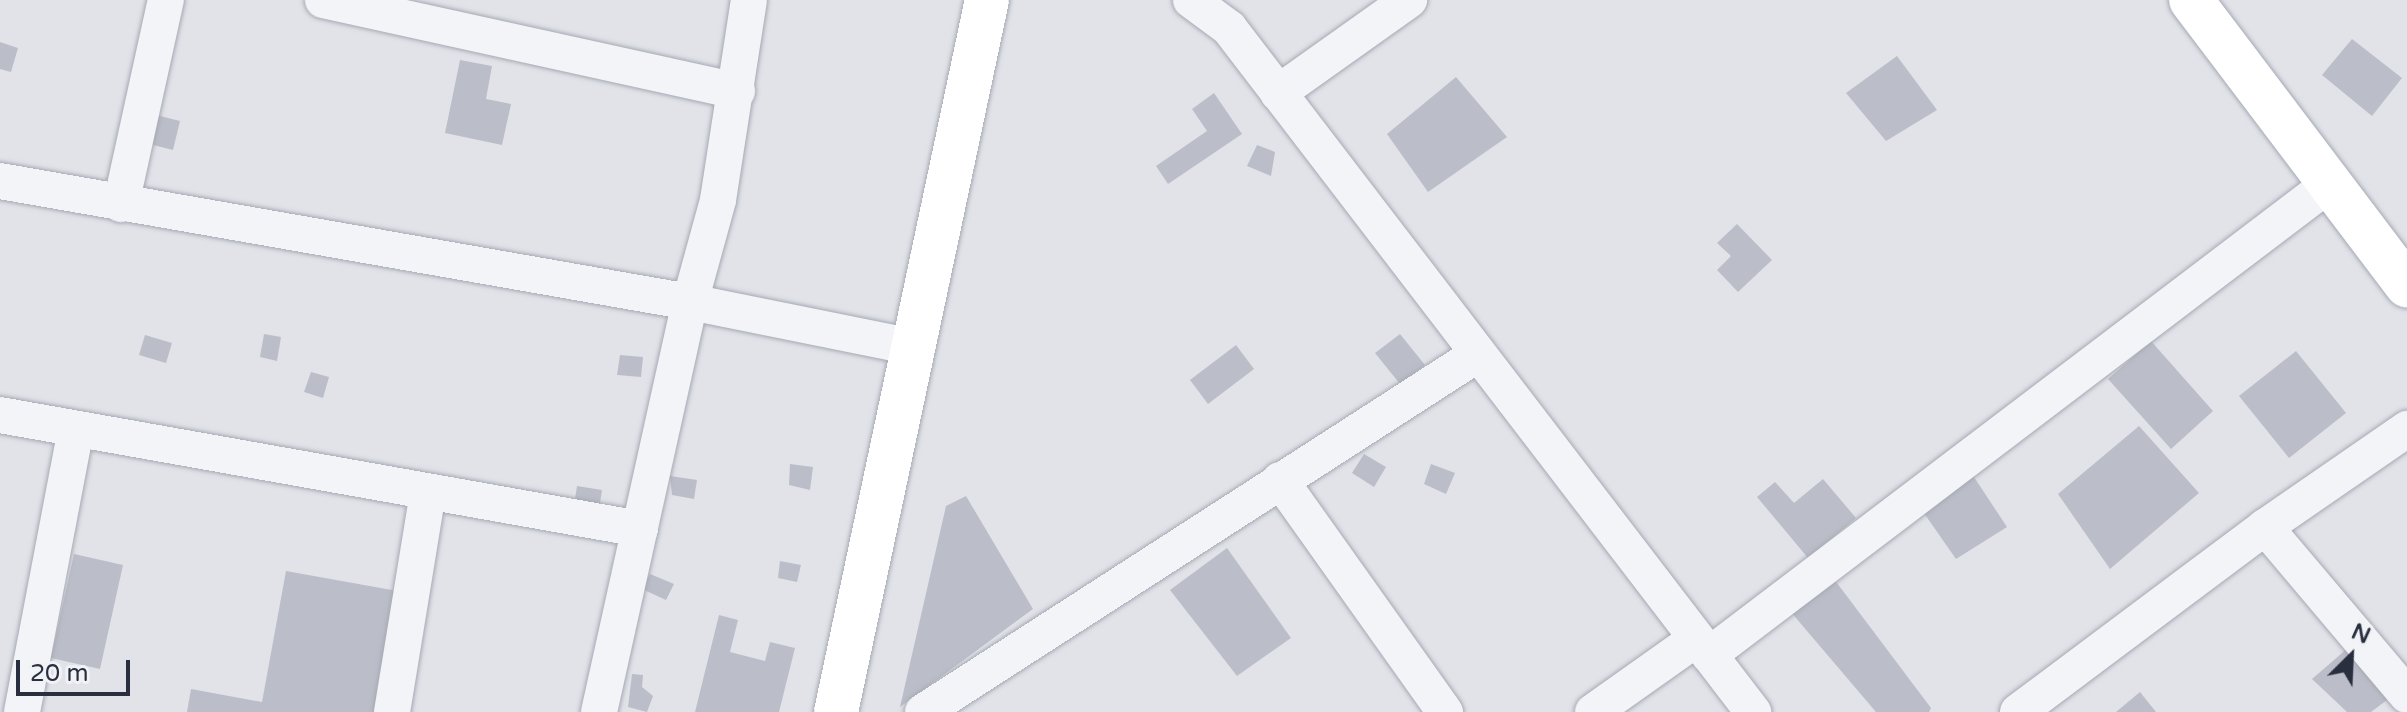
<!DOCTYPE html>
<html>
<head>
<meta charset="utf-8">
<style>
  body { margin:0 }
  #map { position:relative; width:2407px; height:712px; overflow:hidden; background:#e1e3e9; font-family:"Varela Round",sans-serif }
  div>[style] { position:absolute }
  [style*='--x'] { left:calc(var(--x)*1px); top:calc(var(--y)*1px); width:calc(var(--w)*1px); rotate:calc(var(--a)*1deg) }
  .building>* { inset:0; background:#bbbec8 }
  .roads { filter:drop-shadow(0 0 2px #a6a9b3) drop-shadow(0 0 2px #a6a9b3) }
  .street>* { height:36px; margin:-18px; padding:0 18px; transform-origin:18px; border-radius:18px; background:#f3f4f7 }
  .secondary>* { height:44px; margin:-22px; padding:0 22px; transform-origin:22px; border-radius:22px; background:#fff }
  span { translate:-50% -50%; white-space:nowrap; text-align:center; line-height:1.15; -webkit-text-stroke:6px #f0f2f6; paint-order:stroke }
  .north { position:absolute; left:2311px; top:616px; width:80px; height:80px; -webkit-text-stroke:6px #f0f2f6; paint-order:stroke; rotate:24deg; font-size:22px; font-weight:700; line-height:32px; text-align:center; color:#2a2f40 }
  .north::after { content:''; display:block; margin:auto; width:28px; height:36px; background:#2a2f40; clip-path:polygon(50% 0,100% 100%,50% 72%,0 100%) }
  .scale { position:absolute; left:16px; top:660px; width:114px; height:36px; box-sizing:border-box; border:4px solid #2a2f40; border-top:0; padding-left:10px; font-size:24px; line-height:28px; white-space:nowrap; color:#2a2f40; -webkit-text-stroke:6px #f0f2f6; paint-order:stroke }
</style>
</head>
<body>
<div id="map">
  <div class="building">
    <i style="clip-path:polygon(2352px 39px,2402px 78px,2372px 116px,2322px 75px)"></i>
    <i style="clip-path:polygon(0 42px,18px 48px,11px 72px,0 69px)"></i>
    <i style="clip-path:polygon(1897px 56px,1937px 110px,1886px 141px,1846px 93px)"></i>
    <i style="clip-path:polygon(460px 60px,492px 66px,486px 99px,511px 104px,502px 145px,445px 133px)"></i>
    <i style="clip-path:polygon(1456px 77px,1507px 137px,1428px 192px,1387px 134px)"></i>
    <i style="clip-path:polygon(1214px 93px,1242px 134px,1168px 184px,1156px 166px,1207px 131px,1192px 109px)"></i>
    <i style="clip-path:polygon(152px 114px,180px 121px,173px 150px,145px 143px)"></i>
    <i style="clip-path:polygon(1257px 145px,1275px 152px,1271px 176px,1247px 166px)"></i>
    <i style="clip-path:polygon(1737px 224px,1772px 260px,1738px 292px,1717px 270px,1731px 256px,1717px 243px)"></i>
    <i style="clip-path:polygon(264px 334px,281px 337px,277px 361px,260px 357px)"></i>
    <i style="clip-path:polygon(1400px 334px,1425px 365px,1400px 384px,1375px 353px)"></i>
    <i style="clip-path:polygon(145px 335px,172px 343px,166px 363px,139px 355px)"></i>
    <i style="clip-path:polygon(2151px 341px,2213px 411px,2171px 449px,2108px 379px)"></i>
    <i style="clip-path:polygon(1236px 345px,1254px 369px,1208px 404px,1190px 380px)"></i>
    <i style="clip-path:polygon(2296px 351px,2346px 413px,2289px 458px,2239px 396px)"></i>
    <i style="clip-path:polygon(620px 355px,643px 357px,641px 377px,617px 375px)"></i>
    <i style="clip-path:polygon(311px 372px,329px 377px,323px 398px,304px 392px)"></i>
    <i style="clip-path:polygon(2139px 426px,2199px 493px,2110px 569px,2058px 494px)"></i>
    <i style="clip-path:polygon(1364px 454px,1386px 467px,1374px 487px,1352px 473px)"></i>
    <i style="clip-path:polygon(790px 464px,813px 467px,810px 490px,789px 485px)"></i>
    <i style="clip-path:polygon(1431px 464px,1455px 473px,1446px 494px,1424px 484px)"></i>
    <i style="clip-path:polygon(1970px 471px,2007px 527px,1956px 559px,1919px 506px)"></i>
    <i style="clip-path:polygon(670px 476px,697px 480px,694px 499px,672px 495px)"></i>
    <i style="clip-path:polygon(1823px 479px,1856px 518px,1808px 558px,1757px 497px,1775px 482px,1794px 503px)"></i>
    <i style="clip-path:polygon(577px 486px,602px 490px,599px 510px,574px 506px)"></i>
    <i style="clip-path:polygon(966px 496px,1033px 609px,900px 707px,946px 506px)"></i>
    <i style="clip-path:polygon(1227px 548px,1291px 638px,1237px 676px,1170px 590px)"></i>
    <i style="clip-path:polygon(74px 554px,123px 565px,100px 669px,51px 658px)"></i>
    <i style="clip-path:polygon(780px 561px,801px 565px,797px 582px,778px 578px)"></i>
    <i style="clip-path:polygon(286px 571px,403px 592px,382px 712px,187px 712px,191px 689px,262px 702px)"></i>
    <i style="clip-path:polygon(650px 574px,674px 584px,666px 600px,642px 589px)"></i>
    <i style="clip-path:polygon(1834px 579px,1931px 708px,1929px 712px,1876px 712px,1790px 611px)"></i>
    <i style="clip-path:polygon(719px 615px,738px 620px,730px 652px,765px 661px,770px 642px,795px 648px,779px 712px,695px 712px)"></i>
    <i style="clip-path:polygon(2349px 647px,2399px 691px,2371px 712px,2347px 712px,2312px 679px)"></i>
    <i style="clip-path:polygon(632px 674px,643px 675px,642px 687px,653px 696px,647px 712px,628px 707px)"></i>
    <i style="clip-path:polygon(2140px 692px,2156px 712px,2116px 712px)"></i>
  </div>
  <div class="roads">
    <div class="street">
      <i style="--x:323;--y:0;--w:424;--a:12.4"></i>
      <i style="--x:1191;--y:0;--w:47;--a:36.4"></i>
      <i style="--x:1229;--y:28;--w:862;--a:52.54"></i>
      <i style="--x:1278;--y:93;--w:161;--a:-35.4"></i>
      <i style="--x:0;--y:181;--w:701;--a:9.95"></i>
      <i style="--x:690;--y:302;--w:227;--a:11.4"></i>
      <i style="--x:121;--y:204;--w:209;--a:-77.6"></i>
      <i style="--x:0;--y:415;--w:650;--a:10.1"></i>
      <i style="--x:1280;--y:480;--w:285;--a:54.6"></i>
      <i style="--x:2265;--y:527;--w:220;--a:49.8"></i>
      <i style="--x:1709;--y:655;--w:777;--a:-37.21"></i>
      <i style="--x:22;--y:712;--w:288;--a:-79.2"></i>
      <i style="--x:392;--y:712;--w:223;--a:-80.7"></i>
      <i style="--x:599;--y:712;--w:420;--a:-77.5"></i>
      <i style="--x:690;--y:302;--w:106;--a:-74.6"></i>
      <i style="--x:718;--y:200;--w:202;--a:-81.2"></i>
      <i style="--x:923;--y:712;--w:660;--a:-32.82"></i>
      <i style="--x:1593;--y:712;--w:126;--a:-35.3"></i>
      <i style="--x:2018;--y:712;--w:309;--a:-36.8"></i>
      <i style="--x:2265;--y:527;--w:173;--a:-34.6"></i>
    </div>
    <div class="secondary">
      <i style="--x:2191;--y:0;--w:358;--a:52.9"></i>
      <i style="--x:836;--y:712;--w:728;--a:-78.03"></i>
    </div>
  </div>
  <div class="north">N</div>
  <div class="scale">20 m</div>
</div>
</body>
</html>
